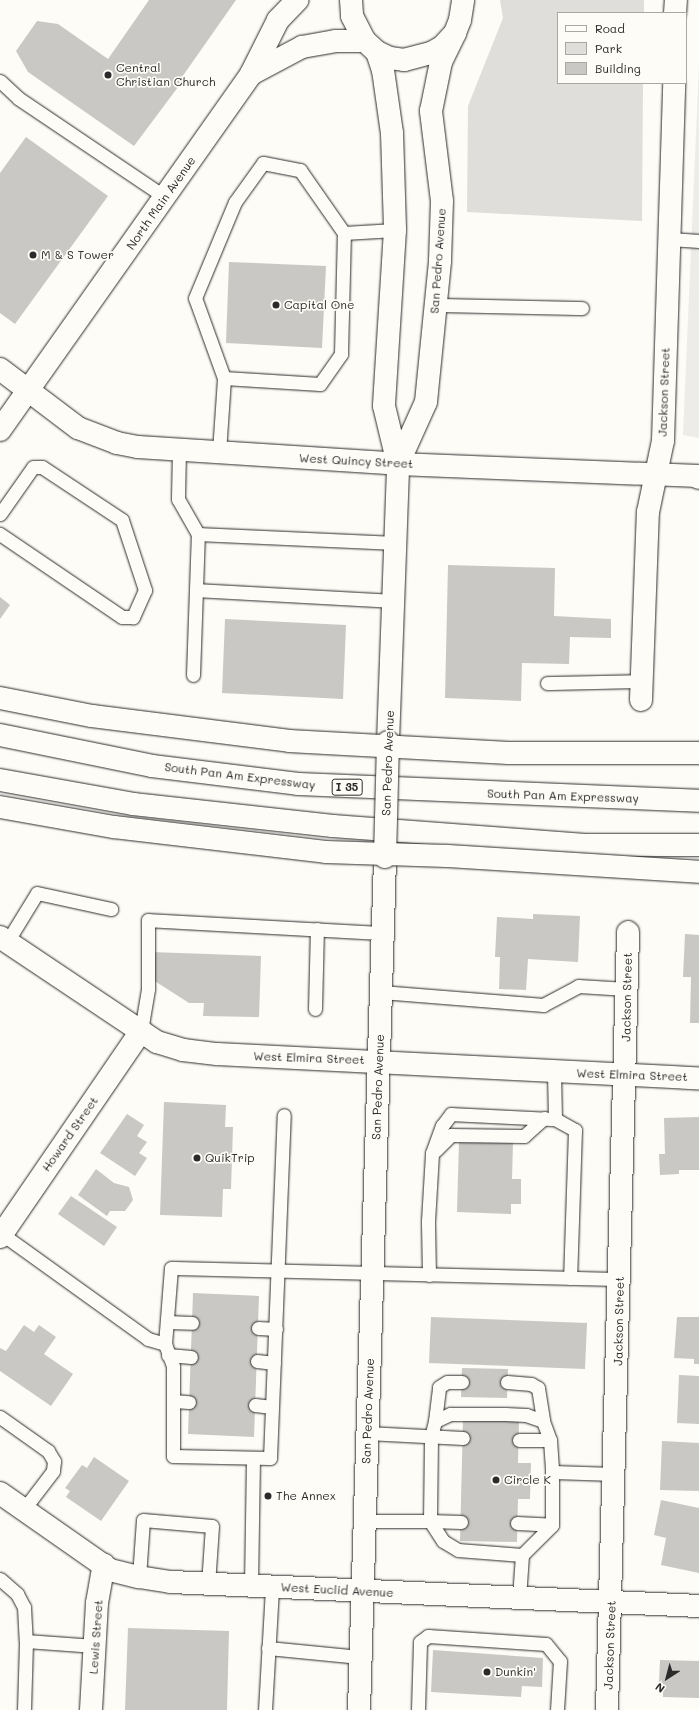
<!DOCTYPE html>
<html>
<head>
<meta charset="utf-8">
<style>
  body { margin:0 }
  #map { position:relative; width:699px; height:1710px; overflow:hidden; background:#fdfcf7; font-family:Mali,sans-serif }
  div>[style] { position:absolute }
  [style*='--x'] { left:calc(var(--x)*1px); top:calc(var(--y)*1px); width:calc(var(--w)*1px); rotate:calc(var(--a)*1deg) }
  .built>* { inset:0; background:#edece8 }
  .green>* { inset:0; background:#dfdeda }
  .building>* { inset:0; background:#c9c8c4 }
  .roads { filter:drop-shadow(0 0 1px #2b2b2b) drop-shadow(0 0 1px #2b2b2b) }
  .service>* { height:13px; margin:-6.5px; padding:0 6.5px; transform-origin:6.5px; border-radius:6.5px; background:#fdfcf7 }
  .minor>* { height:22px; margin:-11px; padding:0 11px; transform-origin:11px; border-radius:11px; background:#fdfcf7 }
  .secondary>* { height:22px; margin:-11px; padding:0 11px; transform-origin:11px; border-radius:11px; background:#fdfcf7 }
  .primary>* { height:22px; margin:-11px; padding:0 11px; transform-origin:11px; border-radius:11px; background:#fdfcf7 }
  .motorway>* { height:22px; margin:-11px; padding:0 11px; transform-origin:11px; border-radius:11px; background:#fdfcf7 }
  .bridges { filter:drop-shadow(0 0 1px #2b2b2b) drop-shadow(0 0 1px #2b2b2b) }
  .primary-bridge>* { height:22px; margin:-11px; padding:0 11px; transform-origin:11px; border-radius:11px; background:#fdfcf7 }
  .motorway-bridge>* { height:22px; margin:-11px; padding:0 11px; transform-origin:11px; border-radius:11px; background:#fdfcf7 }
  .dots>* { width:11px; height:11px; translate:-50% -50%; box-sizing:border-box; border:2px solid #fdfcf7; border-radius:50% }
  span { translate:-50% -50%; white-space:nowrap; text-align:center; line-height:1.15; -webkit-text-stroke:3.5px #fdfcf7; paint-order:stroke }
  .shield-label span { padding:1px 3px; background:#fdfcf7; border:1px solid; border-radius:3px; -webkit-text-stroke-width:0 }
  .shield-label { font-size:11px; color:#2b2b2b; font-weight:700 }
  .poi-label { font-size:12px; color:#2b2b2b }
  .left { translate:0 -50%; text-align:left }
  .street-label { font-size:12px; color:#2b2b2b }
  .legend { position:absolute; left:557px; top:12px; width:130px; height:72px; box-sizing:border-box; background:#fdfcf7; border:1px solid #a9a8a5; margin:0; padding:5px 7px; list-style:none; font-size:12px; color:#2b2b2b }
  .legend li { display:flex; align-items:center; gap:8px; height:20px }
  .legend b { width:20px; border:1px solid #a9a8a5 }
  .north { position:absolute; left:647px; top:1658px; width:40px; height:40px; -webkit-text-stroke:3px #fdfcf7; paint-order:stroke; rotate:216deg; font-size:11px; font-weight:700; line-height:16px; text-align:center; color:#2b2b2b }
  .north::after { content:''; display:block; margin:auto; width:14px; height:18px; background:#2b2b2b; clip-path:polygon(50% 0,100% 100%,50% 72%,0 100%) }
</style>
</head>
<body>
<div id="map">
  <div class="built">
    <i style="clip-path:polygon(699px 64px,699px 438px,683px 435px)"></i>
  </div>
  <div class="green">
    <i style="clip-path:polygon(500px 0,644px 0,644px 13px,558px 13px,558px 83px,643px 83px,642px 221px,467px 212px,468px 106px,503px 18px)"></i>
  </div>
  <div class="building">
    <i style="clip-path:polygon(149px 0,236px 0,182px 77px,184px 79px,134px 146px,28px 72px,16px 51px,37px 21px,58px 24px,108px 59px)"></i>
    <i style="clip-path:polygon(26px 137px,108px 196px,15px 324px,0 313px,0 173px)"></i>
    <i style="clip-path:polygon(229px 262px,326px 266px,322px 348px,226px 343px)"></i>
    <i style="clip-path:polygon(448px 565px,555px 568px,554px 616px,611px 619px,611px 638px,570px 637px,569px 664px,522px 663px,521px 701px,445px 698px)"></i>
    <i style="clip-path:polygon(0 597px,10px 605px,0 619px)"></i>
    <i style="clip-path:polygon(225px 619px,346px 625px,343px 699px,222px 693px)"></i>
    <i style="clip-path:polygon(533px 914px,580px 916px,578px 962px,528px 959px,526px 990px,499px 989px,500px 957px,495px 957px,497px 917px,533px 919px)"></i>
    <i style="clip-path:polygon(685px 934px,699px 935px,699px 1023px,690px 1023px,691px 977px,683px 977px)"></i>
    <i style="clip-path:polygon(151px 952px,261px 956px,259px 1017px,203px 1016px,204px 1003px,189px 1003px,150px 978px)"></i>
    <i style="clip-path:polygon(164px 1102px,226px 1105px,225px 1127px,233px 1127px,231px 1189px,223px 1189px,222px 1217px,160px 1215px)"></i>
    <i style="clip-path:polygon(127px 1114px,144px 1125px,137px 1136px,147px 1142px,139px 1153px,147px 1158px,135px 1176px,100px 1153px)"></i>
    <i style="clip-path:polygon(699px 1117px,699px 1170px,679px 1170px,679px 1174px,660px 1175px,659px 1154px,665px 1154px,664px 1118px)"></i>
    <i style="clip-path:polygon(459px 1140px,513px 1142px,512px 1179px,521px 1179px,521px 1204px,511px 1204px,511px 1214px,457px 1212px)"></i>
    <i style="clip-path:polygon(96px 1169px,114px 1183px,129px 1187px,133px 1200px,125px 1211px,110px 1211px,107px 1216px,78px 1195px)"></i>
    <i style="clip-path:polygon(71px 1196px,117px 1227px,104px 1246px,58px 1214px)"></i>
    <i style="clip-path:polygon(193px 1293px,259px 1296px,254px 1437px,188px 1434px)"></i>
    <i style="clip-path:polygon(431px 1317px,587px 1323px,585px 1369px,429px 1363px)"></i>
    <i style="clip-path:polygon(677px 1317px,699px 1317px,699px 1364px,694px 1364px,694px 1359px,674px 1358px)"></i>
    <i style="clip-path:polygon(24px 1325px,34px 1332px,39px 1325px,56px 1337px,44px 1354px,73px 1374px,51px 1406px,0 1371px,0 1348px,6px 1351px)"></i>
    <i style="clip-path:polygon(462px 1368px,508px 1369px,507px 1398px,461px 1397px)"></i>
    <i style="clip-path:polygon(679px 1375px,699px 1376px,699px 1424px,677px 1423px)"></i>
    <i style="clip-path:polygon(463px 1419px,519px 1421px,518px 1463px,531px 1463px,530px 1499px,518px 1499px,517px 1542px,460px 1541px)"></i>
    <i style="clip-path:polygon(662px 1441px,699px 1443px,699px 1491px,660px 1490px)"></i>
    <i style="clip-path:polygon(94px 1457px,129px 1481px,101px 1521px,66px 1497px,70px 1491px,65px 1488px,82px 1465px,87px 1468px)"></i>
    <i style="clip-path:polygon(661px 1500px,699px 1508px,699px 1573px,661px 1565px,666px 1538px,654px 1535px)"></i>
    <i style="clip-path:polygon(128px 1628px,229px 1631px,227px 1710px,125px 1710px)"></i>
    <i style="clip-path:polygon(433px 1650px,543px 1658px,542px 1687px,522px 1686px,521px 1697px,431px 1692px)"></i>
    <i style="clip-path:polygon(660px 1660px,699px 1661px,699px 1698px,663px 1697px,663px 1683px,659px 1683px)"></i>
  </div>
  <div class="roads">
    <div class="service">
      <i style="--x:0;--y:81;--w:25;--a:43"></i>
      <i style="--x:18;--y:98;--w:177;--a:34"></i>
      <i style="--x:670;--y:239;--w:29;--a:4"></i>
      <i style="--x:436;--y:305;--w:146;--a:1.2"></i>
      <i style="--x:224;--y:378;--w:85;--a:-109.9"></i>
      <i style="--x:195;--y:298;--w:104;--a:-67.4"></i>
      <i style="--x:235;--y:202;--w:48;--a:-54.3"></i>
      <i style="--x:263;--y:163;--w:38;--a:11"></i>
      <i style="--x:300;--y:170;--w:77;--a:55.1"></i>
      <i style="--x:179;--y:450;--w:49;--a:91.2"></i>
      <i style="--x:178;--y:499;--w:40;--a:60.3"></i>
      <i style="--x:219;--y:452;--w:74;--a:-86.1"></i>
      <i style="--x:224;--y:378;--w:96;--a:3.6"></i>
      <i style="--x:320;--y:384;--w:37;--a:-55"></i>
      <i style="--x:341;--y:354;--w:121;--a:-88.6"></i>
      <i style="--x:344;--y:233;--w:51;--a:-3.4"></i>
      <i style="--x:0;--y:514;--w:57;--a:-54.9"></i>
      <i style="--x:33;--y:467;--w:9;--a:0"></i>
      <i style="--x:42;--y:467;--w:96;--a:33.5"></i>
      <i style="--x:122;--y:520;--w:74;--a:71.8"></i>
      <i style="--x:145;--y:590;--w:30;--a:114"></i>
      <i style="--x:133;--y:617;--w:11;--a:180"></i>
      <i style="--x:122;--y:617;--w:148;--a:-145.8"></i>
      <i style="--x:197;--y:590;--w:196;--a:3.2"></i>
      <i style="--x:193;--y:675;--w:141;--a:-88"></i>
      <i style="--x:198;--y:534;--w:197;--a:2.6"></i>
      <i style="--x:547;--y:683;--w:95;--a:-1.2"></i>
      <i style="--x:7;--y:942;--w:57;--a:-58.5"></i>
      <i style="--x:37;--y:893;--w:76;--a:12.2"></i>
      <i style="--x:381;--y:992;--w:163;--a:4.6"></i>
      <i style="--x:543;--y:1005;--w:40;--a:-28"></i>
      <i style="--x:578;--y:986;--w:49;--a:3.5"></i>
      <i style="--x:315;--y:1009;--w:80;--a:-88.6"></i>
      <i style="--x:141;--y:1031;--w:43;--a:-80.5"></i>
      <i style="--x:148;--y:989;--w:69;--a:-90"></i>
      <i style="--x:148;--y:920;--w:235;--a:3.2"></i>
      <i style="--x:554;--y:1072;--w:47;--a:88.8"></i>
      <i style="--x:555;--y:1119;--w:23;--a:29"></i>
      <i style="--x:575;--y:1130;--w:148;--a:91.9"></i>
      <i style="--x:435;--y:1151;--w:23;--a:-45"></i>
      <i style="--x:451;--y:1135;--w:73;--a:0.8"></i>
      <i style="--x:524;--y:1136;--w:27;--a:-42"></i>
      <i style="--x:2;--y:1234;--w:180;--a:35.7"></i>
      <i style="--x:148;--y:1339;--w:18;--a:16"></i>
      <i style="--x:165;--y:1344;--w:76;--a:-85.5"></i>
      <i style="--x:171;--y:1268;--w:449;--a:1.4"></i>
      <i style="--x:429;--y:1275;--w:54;--a:-91.1"></i>
      <i style="--x:428;--y:1221;--w:68;--a:-86.6"></i>
      <i style="--x:432;--y:1153;--w:29;--a:-70"></i>
      <i style="--x:442;--y:1126;--w:15;--a:-53"></i>
      <i style="--x:451;--y:1114;--w:104;--a:2.8"></i>
      <i style="--x:167;--y:1322;--w:25;--a:2"></i>
      <i style="--x:258;--y:1328;--w:18;--a:3"></i>
      <i style="--x:165;--y:1344;--w:23;--a:70"></i>
      <i style="--x:173;--y:1366;--w:90;--a:90"></i>
      <i style="--x:173;--y:1456;--w:97;--a:1.2"></i>
      <i style="--x:270;--y:1458;--w:343;--a:-87.7"></i>
      <i style="--x:168;--y:1355;--w:23;--a:5"></i>
      <i style="--x:257;--y:1361;--w:17;--a:7"></i>
      <i style="--x:507;--y:1382;--w:24;--a:5"></i>
      <i style="--x:531;--y:1384;--w:8;--a:30"></i>
      <i style="--x:538;--y:1388;--w:33;--a:81"></i>
      <i style="--x:173;--y:1401;--w:16;--a:4"></i>
      <i style="--x:255;--y:1405;--w:17;--a:7"></i>
      <i style="--x:0;--y:1417;--w:59;--a:35.3"></i>
      <i style="--x:48;--y:1451;--w:12;--a:59"></i>
      <i style="--x:54;--y:1461;--w:10;--a:96"></i>
      <i style="--x:53;--y:1471;--w:48;--a:127.3"></i>
      <i style="--x:435;--y:1421;--w:34;--a:-83"></i>
      <i style="--x:439;--y:1387;--w:9;--a:-32"></i>
      <i style="--x:447;--y:1382;--w:15;--a:0"></i>
      <i style="--x:367;--y:1433;--w:96;--a:3"></i>
      <i style="--x:519;--y:1440;--w:31;--a:0"></i>
      <i style="--x:364;--y:1521;--w:66;--a:0"></i>
      <i style="--x:430;--y:1521;--w:24;--a:57"></i>
      <i style="--x:443;--y:1541;--w:17;--a:31"></i>
      <i style="--x:458;--y:1550;--w:64;--a:4.5"></i>
      <i style="--x:461;--y:1522;--w:31;--a:-178"></i>
      <i style="--x:430;--y:1521;--w:84;--a:-89.3"></i>
      <i style="--x:431;--y:1437;--w:16;--a:-76"></i>
      <i style="--x:435;--y:1421;--w:17;--a:-25"></i>
      <i style="--x:450;--y:1414;--w:55;--a:0"></i>
      <i style="--x:505;--y:1414;--w:21;--a:3"></i>
      <i style="--x:526;--y:1415;--w:18;--a:19"></i>
      <i style="--x:543;--y:1421;--w:20;--a:70"></i>
      <i style="--x:550;--y:1440;--w:32;--a:86"></i>
      <i style="--x:517;--y:1523;--w:35;--a:3"></i>
      <i style="--x:139;--y:1577;--w:57;--a:-86"></i>
      <i style="--x:143;--y:1520;--w:69;--a:5"></i>
      <i style="--x:212;--y:1526;--w:58;--a:93.9"></i>
      <i style="--x:0;--y:1579;--w:23;--a:41"></i>
      <i style="--x:17;--y:1594;--w:15;--a:62"></i>
      <i style="--x:24;--y:1607;--w:34;--a:87"></i>
      <i style="--x:26;--y:1641;--w:69;--a:4.1"></i>
      <i style="--x:251;--y:1586;--w:128;--a:-89.1"></i>
      <i style="--x:519;--y:1598;--w:43;--a:-86"></i>
      <i style="--x:522;--y:1555;--w:42;--a:-45"></i>
      <i style="--x:552;--y:1525;--w:53;--a:-90"></i>
      <i style="--x:552;--y:1472;--w:63;--a:1.8"></i>
      <i style="--x:268;--y:1648;--w:92;--a:5.6"></i>
      <i style="--x:24;--y:1710;--w:69;--a:-88.3"></i>
      <i style="--x:265;--y:1710;--w:123;--a:-86.7"></i>
      <i style="--x:418;--y:1710;--w:68;--a:-88.3"></i>
      <i style="--x:420;--y:1642;--w:10;--a:-37"></i>
      <i style="--x:428;--y:1636;--w:118;--a:3.9"></i>
      <i style="--x:546;--y:1644;--w:22;--a:51"></i>
      <i style="--x:560;--y:1661;--w:49;--a:93.5"></i>
    </div>
    <div class="minor">
      <i style="--x:675;--y:13;--w:13;--a:-86"></i>
      <i style="--x:641;--y:700;--w:188;--a:-87.9"></i>
      <i style="--x:648;--y:512;--w:73;--a:-78.1"></i>
      <i style="--x:663;--y:441;--w:358;--a:-88.2"></i>
      <i style="--x:0;--y:1237;--w:250;--a:-55.6"></i>
      <i style="--x:0;--y:1493;--w:134;--a:35"></i>
      <i style="--x:110;--y:1570;--w:30;--a:14"></i>
      <i style="--x:139;--y:1577;--w:32;--a:9"></i>
      <i style="--x:171;--y:1582;--w:529;--a:2.6"></i>
      <i style="--x:91;--y:1710;--w:107;--a:-86.8"></i>
      <i style="--x:97;--y:1603;--w:39;--a:-80"></i>
      <i style="--x:607;--y:1710;--w:778;--a:-88.45"></i>
    </div>
    <div class="secondary">
      <i style="--x:351;--y:0;--w:16;--a:86"></i>
      <i style="--x:352;--y:16;--w:28;--a:63"></i>
      <i style="--x:365;--y:41;--w:16;--a:43"></i>
      <i style="--x:377;--y:52;--w:14;--a:25"></i>
      <i style="--x:390;--y:58;--w:14;--a:8"></i>
      <i style="--x:404;--y:60;--w:28;--a:-15"></i>
      <i style="--x:431;--y:53;--w:13;--a:-29"></i>
      <i style="--x:442;--y:47;--w:19;--a:-47"></i>
      <i style="--x:455;--y:33;--w:14;--a:-69"></i>
      <i style="--x:460;--y:20;--w:20;--a:-81"></i>
      <i style="--x:377;--y:52;--w:19;--a:72"></i>
      <i style="--x:383;--y:70;--w:64;--a:81.9"></i>
      <i style="--x:392;--y:133;--w:97;--a:88.2"></i>
      <i style="--x:395;--y:230;--w:176;--a:93.6"></i>
      <i style="--x:384;--y:406;--w:60;--a:76.4"></i>
      <i style="--x:251;--y:74;--w:58;--a:-27.9"></i>
      <i style="--x:302;--y:47;--w:35;--a:-10"></i>
      <i style="--x:336;--y:41;--w:29;--a:0"></i>
      <i style="--x:0;--y:369;--w:98;--a:37.1"></i>
      <i style="--x:78;--y:428;--w:42;--a:21"></i>
      <i style="--x:117;--y:443;--w:21;--a:11"></i>
      <i style="--x:138;--y:447;--w:261;--a:3.7"></i>
      <i style="--x:398;--y:464;--w:301;--a:2.3"></i>
      <i style="--x:0;--y:430;--w:436;--a:-54.8"></i>
      <i style="--x:251;--y:74;--w:60;--a:-63.4"></i>
      <i style="--x:278;--y:20;--w:28;--a:-46"></i>
      <i style="--x:398;--y:464;--w:68;--a:-65.7"></i>
      <i style="--x:426;--y:402;--w:142;--a:-84.3"></i>
      <i style="--x:440;--y:261;--w:60;--a:-88.1"></i>
      <i style="--x:442;--y:201;--w:91;--a:-97"></i>
      <i style="--x:431;--y:111;--w:50;--a:-78.5"></i>
      <i style="--x:441;--y:62;--w:32;--a:-64"></i>
      <i style="--x:0;--y:937;--w:189;--a:33.8"></i>
      <i style="--x:157;--y:1042;--w:27;--a:17"></i>
      <i style="--x:183;--y:1050;--w:34;--a:7"></i>
      <i style="--x:217;--y:1054;--w:483;--a:2.9"></i>
    </div>
    <div class="primary">
      <i style="--x:388;--y:742;--w:278;--a:-87.9"></i>
      <i style="--x:359;--y:1710;--w:853;--a:-88.25"></i>
    </div>
    <div class="motorway">
      <i style="--x:695;--y:476;--w:4;--a:27"></i>
      <i style="--x:0;--y:735;--w:155;--a:11.5"></i>
      <i style="--x:152;--y:766;--w:147;--a:7"></i>
      <i style="--x:298;--y:784;--w:401;--a:2.4"></i>
      <i style="--x:0;--y:780;--w:135;--a:10.2"></i>
      <i style="--x:133;--y:804;--w:201;--a:6.3"></i>
      <i style="--x:333;--y:826;--w:256;--a:4.3"></i>
      <i style="--x:588;--y:845;--w:111;--a:0"></i>
    </div>
  </div>
  <div class="bridges">
    <div class="primary-bridge">
      <i style="--x:385;--y:857;--w:115;--a:-88.5"></i>
    </div>
    <div class="motorway-bridge">
      <i style="--x:0;--y:698;--w:94;--a:11.1"></i>
      <i style="--x:92;--y:716;--w:199;--a:7.2"></i>
      <i style="--x:289;--y:741;--w:220;--a:3.1"></i>
      <i style="--x:509;--y:753;--w:190;--a:0"></i>
      <i style="--x:0;--y:807;--w:116;--a:10"></i>
      <i style="--x:114;--y:827;--w:213;--a:6.7"></i>
      <i style="--x:326;--y:852;--w:121;--a:1.9"></i>
      <i style="--x:447;--y:856;--w:253;--a:3.6"></i>
    </div>
  </div>
  <div class="dots">
    <i style="left:108px;top:75px;background:#2b2b2b"></i>
    <i style="left:33px;top:255px;background:#2b2b2b"></i>
    <i style="left:276px;top:305px;background:#2b2b2b"></i>
    <i style="left:197px;top:1158px;background:#2b2b2b"></i>
    <i style="left:496px;top:1480px;background:#2b2b2b"></i>
    <i style="left:268px;top:1496px;background:#2b2b2b"></i>
    <i style="left:487px;top:1672px;background:#2b2b2b"></i>
  </div>
  <div class="shield-label">
    <span style="left:347px;top:787px">I 35</span>
  </div>
  <div class="poi-label">
    <span class="left" style="left:116px;top:75px">Central<br>Christian Church</span>
    <span class="left" style="left:41px;top:255px">M &amp; S Tower</span>
    <span class="left" style="left:284px;top:305px">Capital One</span>
    <span class="left" style="left:205px;top:1158px">QuikTrip</span>
    <span class="left" style="left:504px;top:1480px">Circle K</span>
    <span class="left" style="left:276px;top:1496px">The Annex</span>
    <span class="left" style="left:495px;top:1672px">Dunkin'</span>
  </div>
  <div class="street-label">
    <span style="left:161px;top:203px;rotate:-55deg">North Main Avenue</span>
    <span style="left:438px;top:261px;rotate:-86deg">San Pedro Avenue</span>
    <span style="left:664px;top:392px;rotate:-88deg">Jackson Street</span>
    <span style="left:356px;top:461px;rotate:3deg">West Quincy Street</span>
    <span style="left:388px;top:763px;rotate:-88deg">San Pedro Avenue</span>
    <span style="left:240px;top:776px;rotate:7deg">South Pan Am Expressway</span>
    <span style="left:563px;top:796px;rotate:2deg">South Pan Am Expressway</span>
    <span style="left:627px;top:997px;rotate:-89deg">Jackson Street</span>
    <span style="left:309px;top:1058px;rotate:2deg">West Elmira Street</span>
    <span style="left:632px;top:1075px;rotate:2deg">West Elmira Street</span>
    <span style="left:378px;top:1087px;rotate:-88deg">San Pedro Avenue</span>
    <span style="left:70px;top:1134px;rotate:-55deg">Howard Street</span>
    <span style="left:619px;top:1321px;rotate:-89deg">Jackson Street</span>
    <span style="left:368px;top:1411px;rotate:-88deg">San Pedro Avenue</span>
    <span style="left:337px;top:1590px;rotate:3deg">West Euclid Avenue</span>
    <span style="left:96px;top:1637px;rotate:-86deg">Lewis Street</span>
    <span style="left:610px;top:1645px;rotate:-88deg">Jackson Street</span>
  </div>
  <ul class="legend">
  <li><b style="height:5px;background:#fdfcf7"></b>Road</li>
  <li><b style="height:11px;background:#dfdeda"></b>Park</li>
  <li><b style="height:11px;background:#c9c8c4"></b>Building</li>
  </ul>
  <div class="north">N</div>
</div>
</body>
</html>
